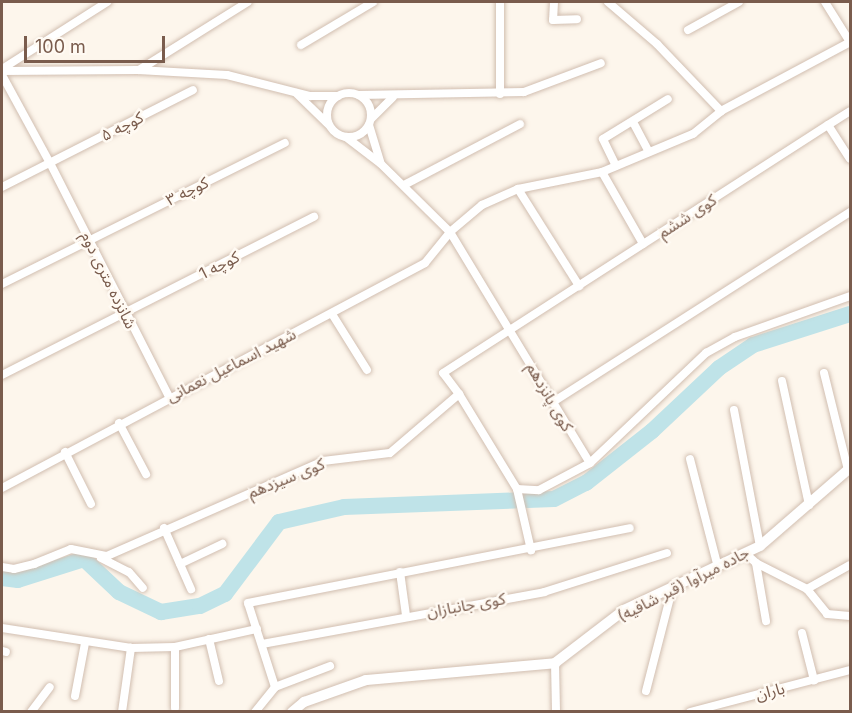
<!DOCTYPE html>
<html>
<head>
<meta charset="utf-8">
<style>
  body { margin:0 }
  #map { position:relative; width:852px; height:713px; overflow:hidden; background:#fdf6ec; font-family:Inter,"Noto Sans Arabic",sans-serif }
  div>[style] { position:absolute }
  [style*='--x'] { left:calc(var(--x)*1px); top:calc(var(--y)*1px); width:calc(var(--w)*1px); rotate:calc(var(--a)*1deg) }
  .river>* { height:16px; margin:-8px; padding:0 8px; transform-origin:8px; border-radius:8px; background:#bfe3e8 }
  .roads { filter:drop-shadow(0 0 2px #d1beb0) drop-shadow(0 0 2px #d1beb0) }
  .minor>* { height:8px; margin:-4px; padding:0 4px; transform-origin:4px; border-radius:4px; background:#fff }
  .minor>.ring { margin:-4px; padding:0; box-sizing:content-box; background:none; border:8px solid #fff; border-radius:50% }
  .tertiary>* { height:10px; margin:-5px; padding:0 5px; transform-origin:5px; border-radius:5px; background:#fff }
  span { translate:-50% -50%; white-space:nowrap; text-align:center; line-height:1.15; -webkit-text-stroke:5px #fffaf3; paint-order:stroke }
  .street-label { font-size:16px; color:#7a5c4d }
  .frame { position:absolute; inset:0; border:3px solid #7a5c4d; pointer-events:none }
  .scale { position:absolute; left:24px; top:36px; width:141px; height:27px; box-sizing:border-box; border:3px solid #7a5c4d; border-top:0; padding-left:8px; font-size:18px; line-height:21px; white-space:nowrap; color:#7a5c4d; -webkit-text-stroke:4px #fffaf3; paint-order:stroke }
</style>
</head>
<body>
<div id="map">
  <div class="river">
    <i style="--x:2;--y:578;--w:16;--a:7"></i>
    <i style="--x:18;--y:580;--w:69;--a:-17.7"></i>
    <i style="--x:84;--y:559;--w:48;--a:43.3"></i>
    <i style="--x:119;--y:592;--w:47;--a:25.5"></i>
    <i style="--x:161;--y:612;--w:39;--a:-9"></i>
    <i style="--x:200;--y:606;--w:28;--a:-26"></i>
    <i style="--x:225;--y:594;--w:90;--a:-53.1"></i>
    <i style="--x:279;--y:522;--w:67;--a:-13"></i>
    <i style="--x:344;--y:507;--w:210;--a:-2.2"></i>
    <i style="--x:554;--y:499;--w:36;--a:-27"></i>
    <i style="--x:586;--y:483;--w:84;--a:-38.2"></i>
    <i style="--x:652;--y:431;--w:92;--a:-43.2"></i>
    <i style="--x:719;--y:368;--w:41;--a:-34.1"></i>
    <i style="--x:753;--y:345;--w:102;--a:-17.7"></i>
  </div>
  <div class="roads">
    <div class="minor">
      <i style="--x:500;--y:2;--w:92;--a:90"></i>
      <i style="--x:554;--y:2;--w:18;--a:93"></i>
      <i style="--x:553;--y:20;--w:24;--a:-2"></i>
      <i style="--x:608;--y:2;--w:65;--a:40.6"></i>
      <i style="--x:657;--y:44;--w:93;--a:46.3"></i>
      <i style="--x:825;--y:2;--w:47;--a:58"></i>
      <i style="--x:688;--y:30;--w:58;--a:-28.8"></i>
      <i style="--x:301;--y:45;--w:84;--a:-30.8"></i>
      <i style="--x:2;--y:69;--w:125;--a:-32.5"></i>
      <i style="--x:139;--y:70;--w:128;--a:-32"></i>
      <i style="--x:2;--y:71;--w:136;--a:-0.4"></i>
      <i style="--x:138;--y:70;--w:89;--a:3.2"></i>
      <i style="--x:227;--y:75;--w:86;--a:14.2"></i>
      <i style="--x:310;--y:96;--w:28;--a:0"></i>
      <i style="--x:2;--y:75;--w:100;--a:61.4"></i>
      <i style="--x:50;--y:163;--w:263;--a:63"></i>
      <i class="ring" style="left:327px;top:93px;width:36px;height:36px"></i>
      <i style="--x:296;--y:93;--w:45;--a:44.1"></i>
      <i style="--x:359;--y:95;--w:165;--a:-1"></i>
      <i style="--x:524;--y:92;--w:82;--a:-20.6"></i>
      <i style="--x:371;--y:119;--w:31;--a:-45"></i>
      <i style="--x:633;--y:122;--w:34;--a:62"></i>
      <i style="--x:369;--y:125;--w:38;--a:73"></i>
      <i style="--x:828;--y:125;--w:26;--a:-32"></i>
      <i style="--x:346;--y:137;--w:44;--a:37.6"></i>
      <i style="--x:381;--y:164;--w:97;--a:44.6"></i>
      <i style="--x:450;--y:232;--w:270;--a:58.8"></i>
      <i style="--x:616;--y:166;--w:30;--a:-116"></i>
      <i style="--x:603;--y:139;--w:76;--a:-31.6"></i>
      <i style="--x:602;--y:172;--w:83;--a:60.3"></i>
      <i style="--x:404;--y:185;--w:131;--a:-27.7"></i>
      <i style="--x:2;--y:187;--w:214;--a:-26.9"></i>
      <i style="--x:518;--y:189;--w:115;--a:57.8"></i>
      <i style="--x:2;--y:284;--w:316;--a:-26.5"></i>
      <i style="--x:332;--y:314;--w:66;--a:58"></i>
      <i style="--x:824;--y:373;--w:100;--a:76.1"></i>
      <i style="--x:2;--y:375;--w:350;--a:-26.9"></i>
      <i style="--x:782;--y:381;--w:127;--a:77.7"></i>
      <i style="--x:459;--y:394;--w:111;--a:58.6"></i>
      <i style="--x:517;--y:489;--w:63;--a:77.1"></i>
      <i style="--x:553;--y:402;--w:353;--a:-32.6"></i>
      <i style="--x:734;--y:410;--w:138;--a:79.2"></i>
      <i style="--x:119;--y:423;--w:58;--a:62.1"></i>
      <i style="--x:65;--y:452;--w:58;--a:63.4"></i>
      <i style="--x:690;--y:459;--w:112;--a:75.5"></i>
      <i style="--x:2;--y:488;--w:479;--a:-28"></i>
      <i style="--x:425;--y:263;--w:40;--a:-51"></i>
      <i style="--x:450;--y:232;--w:42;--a:-40.2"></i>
      <i style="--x:482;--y:205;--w:39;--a:-24"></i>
      <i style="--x:518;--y:189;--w:86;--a:-11.4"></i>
      <i style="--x:602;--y:172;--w:99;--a:-22.7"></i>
      <i style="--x:693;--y:134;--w:36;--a:-39"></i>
      <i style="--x:721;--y:111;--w:146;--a:-28.1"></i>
      <i style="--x:517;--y:489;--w:22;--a:3"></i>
      <i style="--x:539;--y:490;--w:58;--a:-27.9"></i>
      <i style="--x:590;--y:463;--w:160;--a:-43.5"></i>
      <i style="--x:706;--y:353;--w:33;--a:-29"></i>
      <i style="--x:735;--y:337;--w:122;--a:-19.6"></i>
      <i style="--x:164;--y:528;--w:67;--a:66.1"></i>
      <i style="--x:745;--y:553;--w:15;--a:42"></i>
      <i style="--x:756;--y:563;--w:57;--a:27"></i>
      <i style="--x:807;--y:589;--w:32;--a:51"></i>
      <i style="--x:827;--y:614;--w:23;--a:5"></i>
      <i style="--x:101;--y:558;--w:31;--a:27"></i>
      <i style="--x:129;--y:572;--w:21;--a:49"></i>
      <i style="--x:756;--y:563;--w:59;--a:80.2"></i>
      <i style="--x:180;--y:564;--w:47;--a:-25.5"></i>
      <i style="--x:2;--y:567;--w:12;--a:9"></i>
      <i style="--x:14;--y:569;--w:21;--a:-14"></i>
      <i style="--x:34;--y:564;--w:40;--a:-22"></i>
      <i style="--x:71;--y:549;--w:37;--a:11"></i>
      <i style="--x:107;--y:556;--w:236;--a:-23.7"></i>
      <i style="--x:323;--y:461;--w:67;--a:-6.8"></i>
      <i style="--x:390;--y:453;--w:91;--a:-40.5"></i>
      <i style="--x:459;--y:394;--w:26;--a:-127"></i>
      <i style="--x:443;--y:373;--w:458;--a:-32.8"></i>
      <i style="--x:828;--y:125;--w:40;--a:57.1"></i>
      <i style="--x:400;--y:572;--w:43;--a:82.1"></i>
      <i style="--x:807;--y:589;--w:49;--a:-29.2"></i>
      <i style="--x:2;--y:628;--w:131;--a:8.8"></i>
      <i style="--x:131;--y:648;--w:44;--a:-1.3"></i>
      <i style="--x:175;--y:647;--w:84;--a:-12.4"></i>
      <i style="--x:802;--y:633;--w:49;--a:75.7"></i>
      <i style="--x:209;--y:639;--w:43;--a:76.6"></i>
      <i style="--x:262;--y:644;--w:287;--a:-10.4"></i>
      <i style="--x:544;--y:592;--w:129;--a:-17.6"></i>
      <i style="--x:175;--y:647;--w:61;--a:90"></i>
      <i style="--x:2;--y:651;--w:4;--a:14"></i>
      <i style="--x:555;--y:663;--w:49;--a:88.8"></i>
      <i style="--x:275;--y:687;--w:59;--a:-20.9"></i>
      <i style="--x:646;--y:691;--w:108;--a:-75.6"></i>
      <i style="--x:75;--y:696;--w:54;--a:-79.3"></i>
      <i style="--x:31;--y:712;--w:31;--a:-53"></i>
      <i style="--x:122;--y:712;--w:65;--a:-82"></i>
      <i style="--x:255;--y:712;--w:32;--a:-51"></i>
      <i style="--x:275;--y:687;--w:88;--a:-107.8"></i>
      <i style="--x:248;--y:603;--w:389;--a:-11.1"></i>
      <i style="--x:690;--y:712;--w:165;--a:-14.7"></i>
    </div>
    <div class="tertiary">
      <i style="--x:292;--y:712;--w:16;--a:-40"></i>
      <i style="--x:304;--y:702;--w:66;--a:-19.5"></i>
      <i style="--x:366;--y:680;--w:190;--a:-5.1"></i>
      <i style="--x:555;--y:663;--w:87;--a:-37.5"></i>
      <i style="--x:624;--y:610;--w:150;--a:-25.2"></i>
      <i style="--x:760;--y:546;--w:119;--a:-40.9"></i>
    </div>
  </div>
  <div class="street-label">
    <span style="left:122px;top:126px;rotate:-27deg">کوچه ۵</span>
    <span style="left:187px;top:191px;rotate:-26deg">کوچه ۳</span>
    <span style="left:687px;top:216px;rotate:-33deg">کوی ششم</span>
    <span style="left:219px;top:265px;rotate:-27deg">کوچه 1</span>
    <span style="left:109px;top:280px;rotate:64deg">شانزده متری دوم</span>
    <span style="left:231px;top:365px;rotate:-27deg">شهید اسماعیل نعمانی</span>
    <span style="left:550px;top:397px;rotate:60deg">کوی پانزدهم</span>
    <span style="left:286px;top:478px;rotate:-22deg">کوی سیزدهم</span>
    <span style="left:683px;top:584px;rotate:-27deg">جاده میرآوا (قبر شافیه)</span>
    <span style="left:466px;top:605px;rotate:-10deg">کوی جانبازان</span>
    <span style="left:770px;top:691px;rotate:-14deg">باران</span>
  </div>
  <div class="frame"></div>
  <div class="scale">100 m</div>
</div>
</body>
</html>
